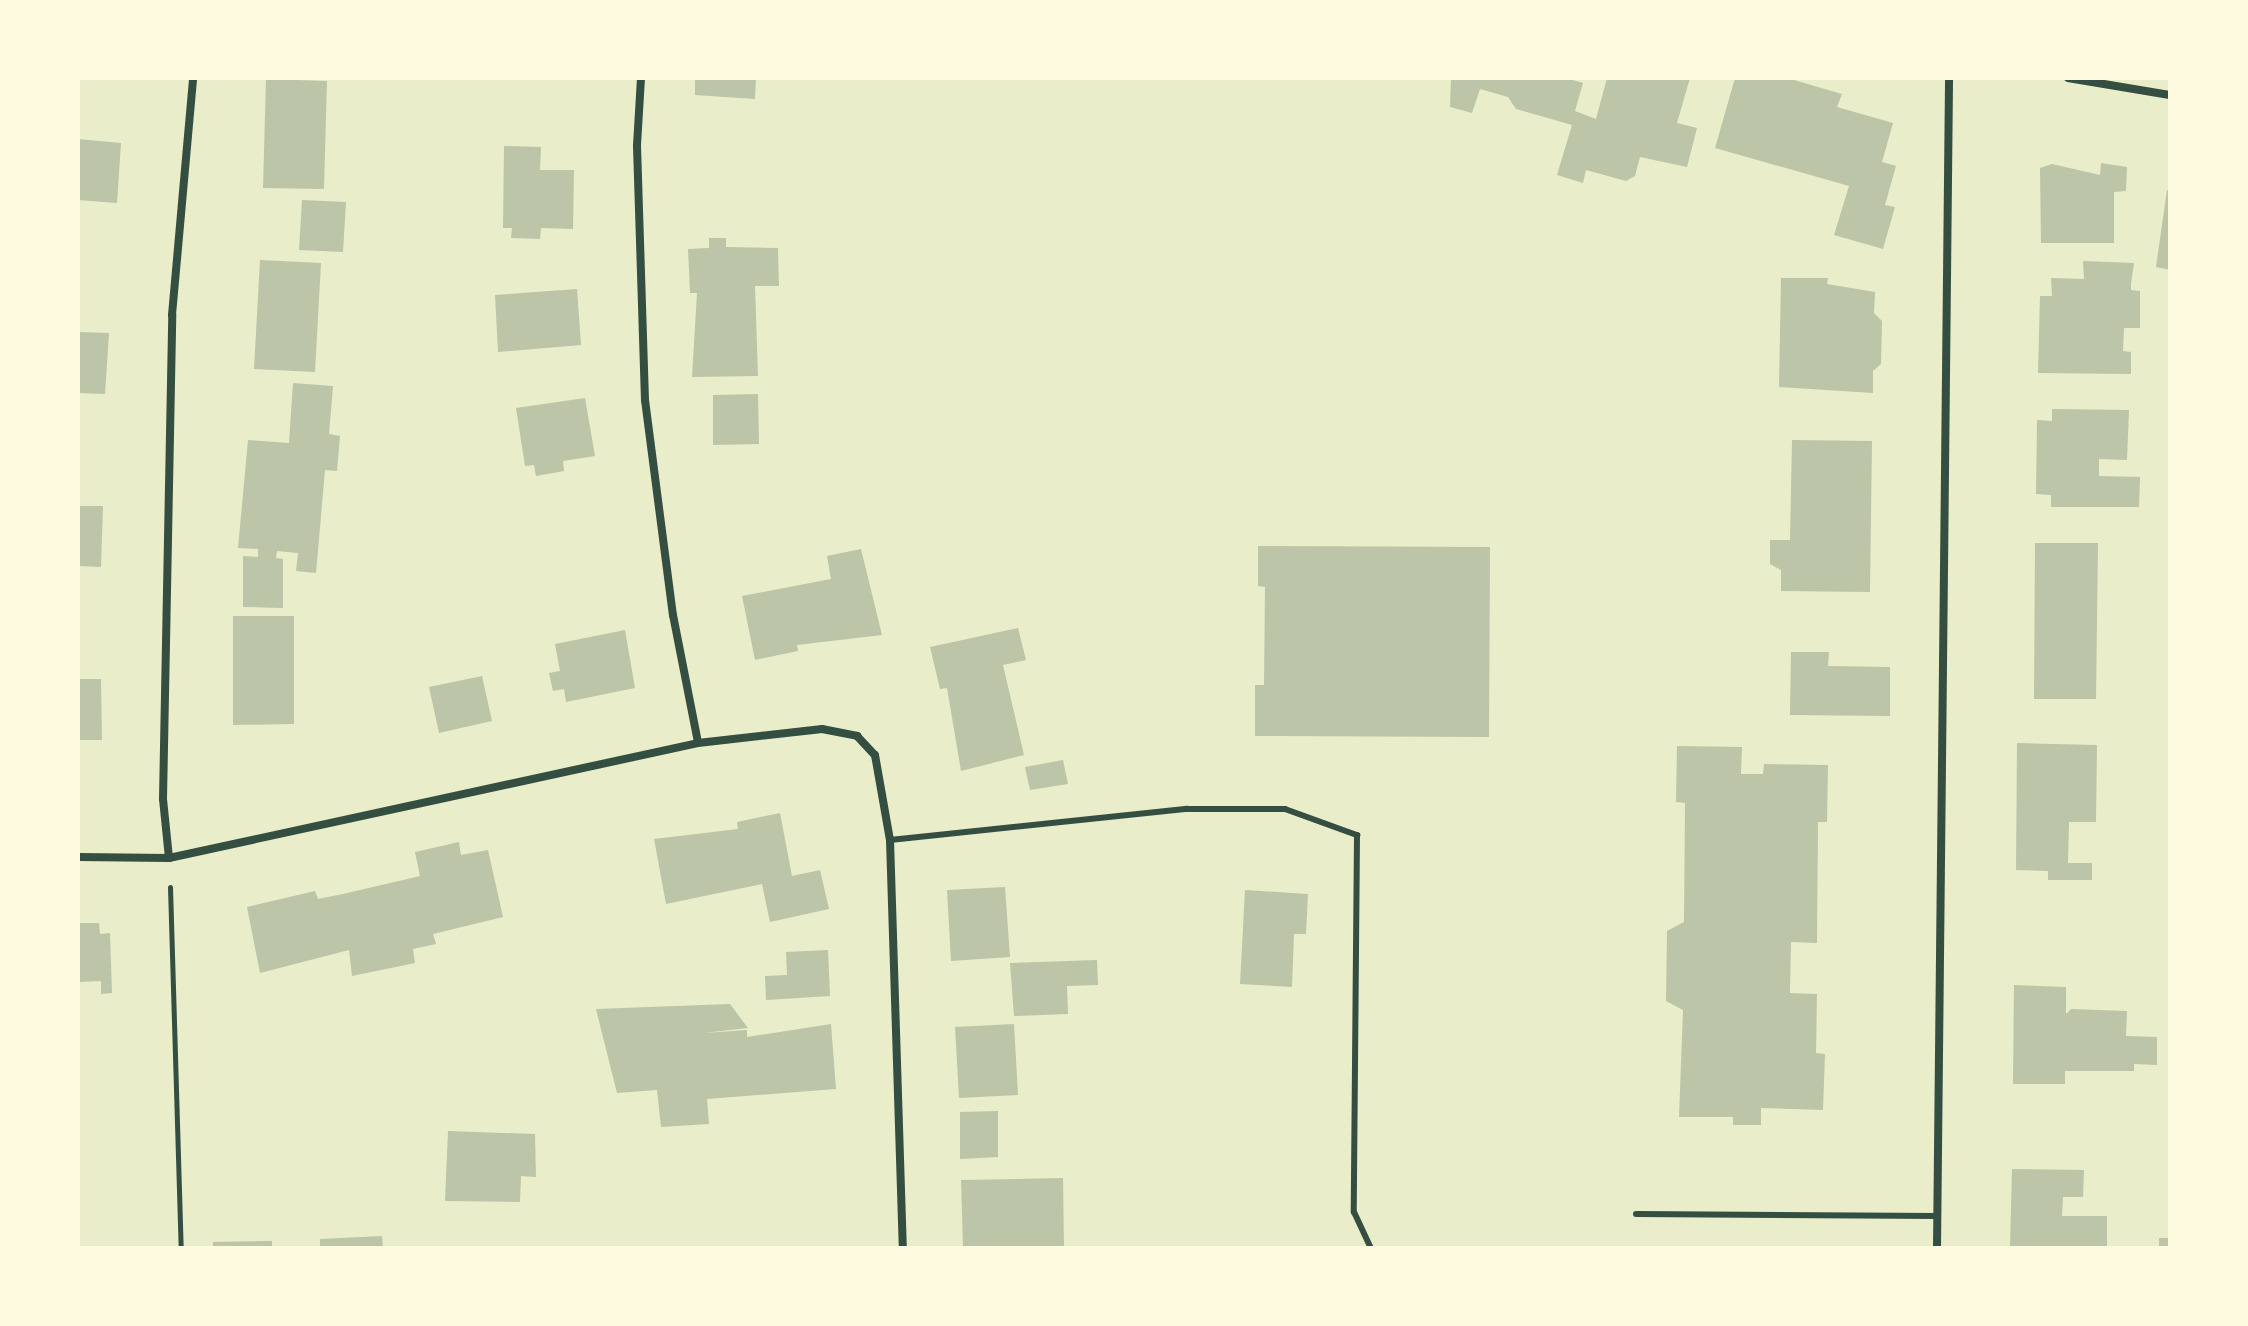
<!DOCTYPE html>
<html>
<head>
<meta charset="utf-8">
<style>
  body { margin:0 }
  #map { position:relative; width:2248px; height:1326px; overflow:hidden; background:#e9edc9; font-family:"Source Serif 4",serif }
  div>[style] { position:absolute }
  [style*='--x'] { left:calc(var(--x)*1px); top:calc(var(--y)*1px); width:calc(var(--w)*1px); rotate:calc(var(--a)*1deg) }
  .building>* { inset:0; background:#bcc5a7 }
  .path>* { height:5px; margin:-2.5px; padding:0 2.5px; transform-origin:2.5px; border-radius:2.5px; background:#344e41 }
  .service>* { height:6px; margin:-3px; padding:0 3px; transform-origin:3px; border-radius:3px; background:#344e41 }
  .minor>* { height:8px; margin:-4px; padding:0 4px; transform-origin:4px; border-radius:4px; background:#344e41 }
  span { translate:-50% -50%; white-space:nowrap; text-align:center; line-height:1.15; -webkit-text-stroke:8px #fefae0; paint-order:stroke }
  .frame { position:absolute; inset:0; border:80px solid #fefae0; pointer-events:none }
</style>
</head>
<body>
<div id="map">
  <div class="building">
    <i style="clip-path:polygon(695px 78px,756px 78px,755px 99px,695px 95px)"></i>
    <i style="clip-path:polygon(1451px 78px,1566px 78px,1583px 83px,1575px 111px,1596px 119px,1607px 78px,1690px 78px,1677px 123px,1697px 128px,1687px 167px,1640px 157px,1635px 176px,1626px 181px,1586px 170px,1583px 183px,1557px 175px,1572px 125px,1516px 109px,1508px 97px,1480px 89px,1472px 113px,1450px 107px)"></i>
    <i style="clip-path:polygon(1735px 78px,1787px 78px,1842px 94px,1837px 107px,1893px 123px,1882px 162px,1896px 166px,1885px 205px,1895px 207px,1883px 249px,1834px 235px,1849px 186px,1715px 148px)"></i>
    <i style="clip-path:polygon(266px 79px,327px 81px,324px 189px,263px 188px)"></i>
    <i style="clip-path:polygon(78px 139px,121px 143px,117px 203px,78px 200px)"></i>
    <i style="clip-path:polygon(504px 146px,541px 147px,540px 170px,574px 170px,573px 229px,541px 228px,540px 239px,511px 238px,512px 228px,503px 228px)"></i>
    <i style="clip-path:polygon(2101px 163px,2127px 167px,2126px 191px,2114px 192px,2114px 243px,2041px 243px,2040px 168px,2052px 164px,2100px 175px)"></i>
    <i style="clip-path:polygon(2167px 190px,2170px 191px,2170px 270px,2156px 267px)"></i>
    <i style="clip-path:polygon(302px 200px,346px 202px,343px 252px,299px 250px)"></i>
    <i style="clip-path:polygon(709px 238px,726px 238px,726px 247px,778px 248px,779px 286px,755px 286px,758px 376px,692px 377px,697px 293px,690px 293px,688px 249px,709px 248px)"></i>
    <i style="clip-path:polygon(260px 260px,321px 263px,315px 372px,254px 369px)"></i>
    <i style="clip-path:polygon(2083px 261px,2134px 263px,2131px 284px,2131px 290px,2140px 291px,2140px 328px,2124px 328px,2123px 351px,2131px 352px,2131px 374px,2038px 373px,2040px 296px,2052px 296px,2051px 278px,2084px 279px)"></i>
    <i style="clip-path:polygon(1781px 278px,1828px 278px,1827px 284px,1875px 292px,1874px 313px,1882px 321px,1881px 364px,1873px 371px,1873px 393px,1779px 387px)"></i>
    <i style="clip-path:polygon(577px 289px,581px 345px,498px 352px,495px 295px)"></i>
    <i style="clip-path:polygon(78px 332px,109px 333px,105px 394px,78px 393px)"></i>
    <i style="clip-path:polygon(293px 383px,333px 386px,329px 434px,340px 436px,337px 471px,325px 470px,316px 573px,296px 571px,298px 553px,277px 551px,276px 558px,283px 559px,283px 608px,243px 607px,243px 556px,258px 557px,258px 549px,238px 548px,248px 440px,289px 443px)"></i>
    <i style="clip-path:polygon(758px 394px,759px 444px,713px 445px,713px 395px)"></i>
    <i style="clip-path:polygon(585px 398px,595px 456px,563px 461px,564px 471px,536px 476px,534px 465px,525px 466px,516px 408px)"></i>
    <i style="clip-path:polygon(2052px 409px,2129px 410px,2127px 460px,2099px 459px,2099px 476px,2140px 477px,2139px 507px,2051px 507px,2051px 495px,2036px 494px,2037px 420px,2052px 421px)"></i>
    <i style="clip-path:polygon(1792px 440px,1872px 441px,1870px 592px,1781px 591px,1781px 570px,1770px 564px,1770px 540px,1790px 540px)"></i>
    <i style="clip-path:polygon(78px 506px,103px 506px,101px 567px,78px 566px)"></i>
    <i style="clip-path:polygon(2035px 543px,2098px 543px,2096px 699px,2034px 699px)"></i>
    <i style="clip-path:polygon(1258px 546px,1490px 547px,1489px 737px,1255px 736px,1255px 685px,1264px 685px,1265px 587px,1258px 586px)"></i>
    <i style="clip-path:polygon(861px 549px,882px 635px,797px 645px,798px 651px,755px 660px,742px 596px,831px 579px,827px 556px)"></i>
    <i style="clip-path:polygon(233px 616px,294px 616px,294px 724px,233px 725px)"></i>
    <i style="clip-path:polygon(1018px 628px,1026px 660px,1003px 665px,1024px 755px,961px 771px,947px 688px,940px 689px,930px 647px)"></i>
    <i style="clip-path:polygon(625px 630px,635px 688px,566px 702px,564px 689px,553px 691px,549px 673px,560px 671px,555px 644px)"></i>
    <i style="clip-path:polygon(1791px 652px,1829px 652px,1828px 666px,1890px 667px,1890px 716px,1790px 715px)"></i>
    <i style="clip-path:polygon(482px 676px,492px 721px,439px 733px,429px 687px)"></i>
    <i style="clip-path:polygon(78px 679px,101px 679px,102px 740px,78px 740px)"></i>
    <i style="clip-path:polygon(2017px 743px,2097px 745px,2096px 822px,2069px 822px,2068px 863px,2092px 863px,2092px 880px,2048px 880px,2048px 871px,2016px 870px)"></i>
    <i style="clip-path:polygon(1677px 746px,1742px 747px,1741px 774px,1763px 774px,1764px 764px,1828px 765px,1827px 822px,1818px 822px,1817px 943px,1791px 942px,1790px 993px,1817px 994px,1816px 1053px,1825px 1054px,1823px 1110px,1761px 1108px,1761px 1125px,1733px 1125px,1733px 1117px,1679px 1117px,1683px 1010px,1666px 1001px,1667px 931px,1684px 922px,1685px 803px,1676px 802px)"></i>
    <i style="clip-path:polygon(1063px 760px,1068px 784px,1030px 790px,1025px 767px)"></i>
    <i style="clip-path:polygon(780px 813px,792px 876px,820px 870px,829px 909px,770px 922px,762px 884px,666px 904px,654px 839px,738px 829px,737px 822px)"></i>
    <i style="clip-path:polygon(459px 842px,461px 855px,488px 850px,503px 917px,433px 934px,436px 944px,413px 949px,415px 963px,352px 976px,349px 950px,260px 973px,247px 907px,315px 891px,318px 899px,343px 894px,420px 876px,415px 852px)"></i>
    <i style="clip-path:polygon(1005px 887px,1010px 957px,951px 961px,947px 890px)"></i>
    <i style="clip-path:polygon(1245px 890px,1308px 894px,1306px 934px,1294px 934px,1292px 987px,1240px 984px)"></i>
    <i style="clip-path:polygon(78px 923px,99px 923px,100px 934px,110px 933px,112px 993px,101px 994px,101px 981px,78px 982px)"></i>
    <i style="clip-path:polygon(828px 950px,830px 996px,766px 1000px,765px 976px,787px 975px,786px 952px)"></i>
    <i style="clip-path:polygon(1097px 960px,1098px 985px,1067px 986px,1068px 1014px,1014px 1016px,1010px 963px)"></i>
    <i style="clip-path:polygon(2014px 985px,2066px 987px,2066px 1014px,2071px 1009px,2127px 1011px,2126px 1036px,2157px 1037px,2157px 1065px,2134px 1064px,2134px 1071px,2065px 1071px,2065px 1084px,2013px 1084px)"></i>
    <i style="clip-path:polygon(730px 1004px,748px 1028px,703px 1033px,747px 1030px,747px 1037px,831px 1024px,836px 1089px,707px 1099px,709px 1124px,661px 1127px,657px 1090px,617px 1093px,596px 1009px)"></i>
    <i style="clip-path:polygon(1014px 1024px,1018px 1095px,959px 1098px,955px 1027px)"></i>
    <i style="clip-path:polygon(998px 1111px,998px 1157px,960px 1159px,960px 1112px)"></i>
    <i style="clip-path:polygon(448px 1131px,535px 1134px,536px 1177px,521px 1176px,520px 1202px,445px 1201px)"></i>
    <i style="clip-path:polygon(2012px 1169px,2084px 1170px,2083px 1197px,2063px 1197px,2062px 1216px,2107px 1216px,2107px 1248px,2010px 1248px)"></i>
    <i style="clip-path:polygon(1063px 1178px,1064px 1248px,963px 1248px,961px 1180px)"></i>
    <i style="clip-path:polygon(382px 1236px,383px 1248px,320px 1248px,320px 1239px)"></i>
    <i style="clip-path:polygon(2159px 1238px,2170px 1238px,2170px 1248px,2159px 1248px)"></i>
    <i style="clip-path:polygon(272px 1241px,272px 1248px,213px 1248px,213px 1242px)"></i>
  </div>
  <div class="path">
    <i style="--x:170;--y:887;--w:361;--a:88.3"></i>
  </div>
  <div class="service">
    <i style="--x:890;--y:840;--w:299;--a:-6"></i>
    <i style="--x:1187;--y:809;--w:98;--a:0"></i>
    <i style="--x:1285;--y:809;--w:77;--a:19.9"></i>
    <i style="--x:1357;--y:835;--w:377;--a:90.5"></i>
    <i style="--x:1354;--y:1212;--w:40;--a:65"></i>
    <i style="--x:1636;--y:1214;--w:301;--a:0.4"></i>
  </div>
  <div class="minor">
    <i style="--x:641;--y:78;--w:68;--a:93.4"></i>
    <i style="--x:637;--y:146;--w:254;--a:88.2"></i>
    <i style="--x:645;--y:400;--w:217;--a:82.6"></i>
    <i style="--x:673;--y:615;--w:130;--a:78.9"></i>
    <i style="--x:2068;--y:78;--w:103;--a:9.5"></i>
    <i style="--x:78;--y:857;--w:91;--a:0.6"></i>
    <i style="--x:169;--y:858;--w:541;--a:-12.26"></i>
    <i style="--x:698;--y:743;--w:125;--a:-6.4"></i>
    <i style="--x:822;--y:729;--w:36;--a:11"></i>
    <i style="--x:857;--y:736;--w:26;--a:47"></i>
    <i style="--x:875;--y:755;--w:86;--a:80"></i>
    <i style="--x:890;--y:840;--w:408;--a:88.2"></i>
    <i style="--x:169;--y:858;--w:59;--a:-95.8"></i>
    <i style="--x:163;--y:799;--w:484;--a:-88.9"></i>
    <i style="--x:172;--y:315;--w:238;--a:-84.9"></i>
    <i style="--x:1937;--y:1248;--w:1170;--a:-89.41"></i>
  </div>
  <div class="frame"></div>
</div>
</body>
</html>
